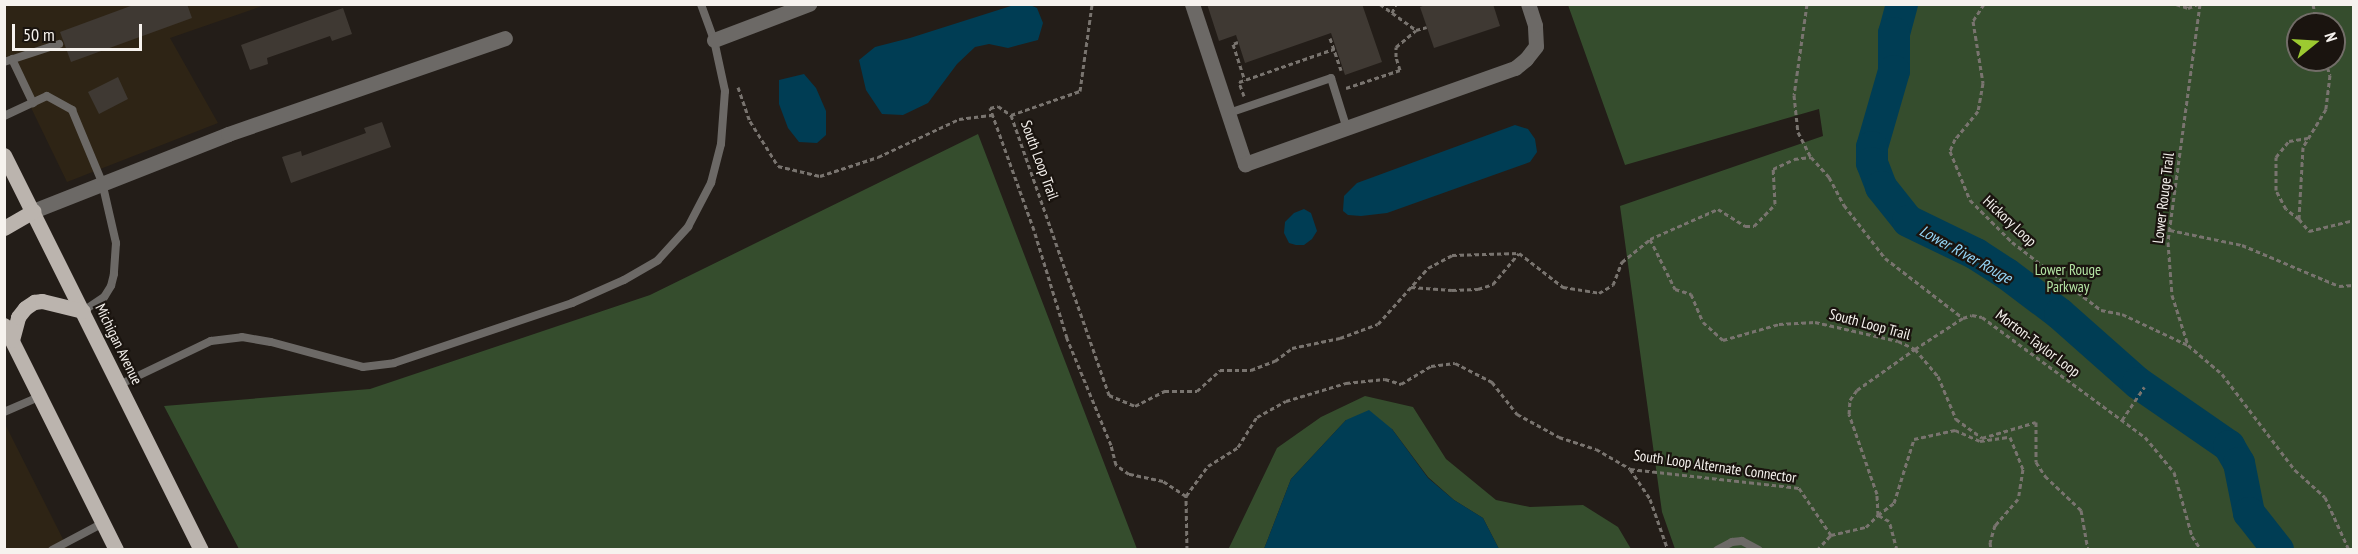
<!DOCTYPE html>
<html>
<head>
<meta charset="utf-8">
<style>
  body { margin:0 }
  #map { position:relative; width:2358px; height:554px; overflow:hidden; background:#231d18; font-family:"PT Sans Narrow",sans-serif }
  div>[style] { position:absolute }
  [style*='--x'] { left:calc(var(--x)*1px); top:calc(var(--y)*1px); width:calc(var(--w)*1px); rotate:calc(var(--a)*1deg) }
  .industrial>* { inset:0; background:#2e2415 }
  .green>* { inset:0; background:#354d2d }
  .water>* { inset:0; background:#003d54 }
  .river>* { height:32px; margin:-16px; padding:0 16px; transform-origin:16px; border-radius:16px; background:#003d54 }
  .building>* { inset:0; background:#3f3933 }
  .path>* { height:3px; margin-top:-1.5px; transform-origin:0; background:repeating-linear-gradient(90deg,#79746f 0 4.5px,transparent 0 7.5px) }
  .service>* { height:8px; margin:-4px; padding:0 4px; transform-origin:4px; border-radius:4px; background:#6c6966 }
  .minor>* { height:15px; margin:-7.5px; padding:0 7.5px; transform-origin:7.5px; border-radius:7.5px; background:#6c6966 }
  .primary>* { height:15px; margin:-7.5px; padding:0 7.5px; transform-origin:7.5px; border-radius:7.5px; background:#bbb4ae }
  span { translate:-50% -50%; white-space:nowrap; text-align:center; line-height:1.15; -webkit-text-stroke:4.5px #1a140f; paint-order:stroke }
  .street-label { font-size:15px; color:#f6f2ee }
  .park-label { font-size:15px; color:#b4e4a4 }
  .water-label { font-size:16px; color:#95d5f6; font-style:italic }
  .frame { position:absolute; inset:0; border:6px solid #f6f2ee; pointer-events:none }
  .north { position:absolute; left:2286px; top:12px; width:60px; height:60px; box-sizing:border-box; background:#1a140f; border:2px solid #726d68; border-radius:50%; rotate:72deg; font-size:16px; font-weight:700; line-height:24px; text-align:center; color:#f6f2ee }
  .north::after { content:''; display:block; margin:auto; width:21px; height:27px; background:#9cca31; clip-path:polygon(50% 0,100% 100%,50% 72%,0 100%) }
  .scale { position:absolute; left:12px; top:24px; width:130px; height:27px; box-sizing:border-box; border:3px solid #f6f2ee; border-top:0; padding-left:8px; font-size:18px; line-height:21px; white-space:nowrap; color:#f6f2ee; -webkit-text-stroke:4px #1a140f; paint-order:stroke }
</style>
</head>
<body>
<div id="map">
  <div class="industrial">
    <i style="clip-path:polygon(5px 5px,265px 5px,170px 38px,218px 123px,67px 182px,5px 54px)"></i>
    <i style="clip-path:polygon(5px 424px,68px 549px,5px 549px)"></i>
  </div>
  <div class="green">
    <i style="clip-path:polygon(evenodd,1568px 5px,2353px 5px,2353px 549px,1675px 549px,1662px 512px,1620px 206px,1823px 136px,1819px 109px,1625px 165px,1568px 5px,2298px 24px,2334px 24px,2334px 60px,2298px 60px,2298px 24px)"></i>
    <i style="clip-path:polygon(978px 134px,1137px 549px,239px 549px,164px 406px,370px 389px,650px 295px)"></i>
    <i style="clip-path:polygon(1365px 396px,1413px 407px,1446px 459px,1496px 500px,1530px 507px,1583px 505px,1618px 527px,1631px 549px,1499px 549px,1483px 518px,1454px 500px,1428px 477px,1392px 429px,1346px 420px,1291px 479px,1264px 549px,1228px 550px,1277px 448px,1321px 417px)"></i>
  </div>
  <div class="water">
    <i style="clip-path:polygon(1014px 5px,1030px 5px,1037px 8px,1043px 23px,1038px 40px,1008px 48px,989px 44px,975px 47px,957px 64px,928px 103px,903px 115px,882px 114px,866px 90px,859px 60px,875px 47px,910px 38px)"></i>
    <i style="clip-path:polygon(804px 74px,816px 88px,826px 111px,826px 135px,817px 143px,799px 142px,788px 128px,779px 104px,779px 80px)"></i>
    <i style="clip-path:polygon(1515px 125px,1528px 129px,1535px 139px,1537px 152px,1530px 162px,1387px 213px,1361px 216px,1348px 215px,1343px 211px,1344px 196px,1357px 183px)"></i>
    <i style="clip-path:polygon(1304px 209px,1311px 213px,1317px 231px,1312px 239px,1304px 245px,1296px 245px,1289px 243px,1284px 233px,1285px 222px,1294px 213px)"></i>
    <i style="clip-path:polygon(1369px 410px,1392px 429px,1428px 478px,1454px 500px,1483px 518px,1499px 549px,1264px 549px,1291px 479px,1346px 420px)"></i>
  </div>
  <div class="river">
    <i style="--x:1902;--y:4;--w:30;--a:105"></i>
    <i style="--x:1894;--y:33;--w:38;--a:90"></i>
    <i style="--x:1894;--y:71;--w:79;--a:106.1"></i>
    <i style="--x:1872;--y:147;--w:16;--a:90"></i>
    <i style="--x:1872;--y:163;--w:26;--a:69"></i>
    <i style="--x:1881;--y:187;--w:43;--a:51.5"></i>
    <i style="--x:1908;--y:221;--w:76;--a:25.9"></i>
    <i style="--x:1976;--y:254;--w:37;--a:33"></i>
    <i style="--x:2007;--y:274;--w:66;--a:37"></i>
    <i style="--x:2060;--y:314;--w:104;--a:41.5"></i>
    <i style="--x:2138;--y:383;--w:111;--a:34.7"></i>
    <i style="--x:2229;--y:446;--w:20;--a:60"></i>
    <i style="--x:2239;--y:463;--w:51;--a:78.7"></i>
    <i style="--x:2249;--y:513;--w:47;--a:51.9"></i>
  </div>
  <div class="building">
    <i style="clip-path:polygon(136px 4px,187px 4px,192px 18px,71px 62px,60px 32px)"></i>
    <i style="clip-path:polygon(1207px 4px,1362px 4px,1382px 62px,1345px 75px,1331px 33px,1245px 63px,1236px 35px,1219px 41px)"></i>
    <i style="clip-path:polygon(1428px 4px,1493px 4px,1500px 26px,1434px 48px,1420px 7px)"></i>
    <i style="clip-path:polygon(343px 8px,352px 34px,332px 41px,330px 36px,267px 58px,268px 64px,250px 70px,241px 45px)"></i>
    <i style="clip-path:polygon(118px 77px,128px 99px,99px 114px,88px 92px)"></i>
    <i style="clip-path:polygon(382px 122px,391px 147px,291px 183px,282px 157px,301px 151px,302px 156px,366px 133px,364px 128px)"></i>
  </div>
  <div class="path">
    <i style="--x:1380;--y:4;--w:44;--a:35.8"></i>
    <i style="--x:1807;--y:4;--w:92;--a:98.1"></i>
    <i style="--x:1794;--y:95;--w:37;--a:84"></i>
    <i style="--x:1798;--y:132;--w:28;--a:63"></i>
    <i style="--x:1984;--y:4;--w:20;--a:123"></i>
    <i style="--x:1973;--y:21;--w:63;--a:80.8"></i>
    <i style="--x:1983;--y:83;--w:28;--a:100"></i>
    <i style="--x:1978;--y:111;--w:36;--a:129"></i>
    <i style="--x:1955;--y:139;--w:13;--a:113"></i>
    <i style="--x:1950;--y:151;--w:53;--a:67.8"></i>
    <i style="--x:1970;--y:200;--w:59;--a:45"></i>
    <i style="--x:2012;--y:242;--w:112;--a:37.4"></i>
    <i style="--x:2101;--y:310;--w:21;--a:11"></i>
    <i style="--x:2122;--y:314;--w:73;--a:25.2"></i>
    <i style="--x:2176;--y:4;--w:13;--a:18"></i>
    <i style="--x:2188;--y:8;--w:11;--a:-22"></i>
    <i style="--x:2200;--y:4;--w:240;--a:97.7"></i>
    <i style="--x:2168;--y:242;--w:53;--a:85.7"></i>
    <i style="--x:2172;--y:295;--w:52;--a:72.3"></i>
    <i style="--x:2188;--y:345;--w:45;--a:40.5"></i>
    <i style="--x:2222;--y:374;--w:121;--a:52.8"></i>
    <i style="--x:2295;--y:470;--w:40;--a:42"></i>
    <i style="--x:2325;--y:497;--w:58;--a:65.6"></i>
    <i style="--x:2313;--y:4;--w:20;--a:79"></i>
    <i style="--x:1392;--y:13;--w:10;--a:-66"></i>
    <i style="--x:1330;--y:38;--w:34;--a:71"></i>
    <i style="--x:1238;--y:42;--w:5;--a:158"></i>
    <i style="--x:1233;--y:44;--w:38;--a:72"></i>
    <i style="--x:2325;--y:60;--w:16;--a:72"></i>
    <i style="--x:2330;--y:75;--w:34;--a:97"></i>
    <i style="--x:2326;--y:109;--w:44;--a:121.2"></i>
    <i style="--x:2303;--y:147;--w:72;--a:93.2"></i>
    <i style="--x:2299;--y:219;--w:16;--a:50"></i>
    <i style="--x:2309;--y:231;--w:46;--a:-13.7"></i>
    <i style="--x:738;--y:87;--w:36;--a:71"></i>
    <i style="--x:750;--y:121;--w:53;--a:58.1"></i>
    <i style="--x:778;--y:166;--w:43;--a:13.4"></i>
    <i style="--x:820;--y:176;--w:61;--a:-18.1"></i>
    <i style="--x:878;--y:157;--w:89;--a:-25.1"></i>
    <i style="--x:959;--y:119;--w:34;--a:-7"></i>
    <i style="--x:1346;--y:88;--w:57;--a:-18.4"></i>
    <i style="--x:1400;--y:70;--w:14;--a:-107"></i>
    <i style="--x:1396;--y:57;--w:10;--a:-90"></i>
    <i style="--x:1396;--y:47;--w:26;--a:-40"></i>
    <i style="--x:1416;--y:30;--w:11;--a:-15"></i>
    <i style="--x:1244;--y:96;--w:15;--a:-110"></i>
    <i style="--x:1239;--y:82;--w:101;--a:-19.2"></i>
    <i style="--x:1011;--y:115;--w:73;--a:-19.2"></i>
    <i style="--x:1080;--y:91;--w:88;--a:-82.1"></i>
    <i style="--x:2299;--y:219;--w:16;--a:-142"></i>
    <i style="--x:2286;--y:209;--w:21;--a:-118"></i>
    <i style="--x:2276;--y:190;--w:33;--a:-90"></i>
    <i style="--x:2276;--y:157;--w:21;--a:-51"></i>
    <i style="--x:2289;--y:141;--w:19;--a:-9"></i>
    <i style="--x:2170;--y:230;--w:74;--a:11.8"></i>
    <i style="--x:2242;--y:245;--w:105;--a:22.9"></i>
    <i style="--x:2339;--y:286;--w:15;--a:-4"></i>
    <i style="--x:1650;--y:239;--w:74;--a:-23.8"></i>
    <i style="--x:1718;--y:209;--w:32;--a:32"></i>
    <i style="--x:1745;--y:226;--w:9;--a:0"></i>
    <i style="--x:1754;--y:226;--w:30;--a:-46"></i>
    <i style="--x:1775;--y:204;--w:35;--a:-93"></i>
    <i style="--x:1773;--y:169;--w:23;--a:-25"></i>
    <i style="--x:1794;--y:159;--w:17;--a:-7"></i>
    <i style="--x:1811;--y:157;--w:27;--a:48"></i>
    <i style="--x:1829;--y:177;--w:32;--a:62"></i>
    <i style="--x:1844;--y:205;--w:67;--a:52.3"></i>
    <i style="--x:1885;--y:258;--w:98;--a:37.6"></i>
    <i style="--x:1411;--y:287;--w:41;--a:4.2"></i>
    <i style="--x:1452;--y:290;--w:26;--a:-2"></i>
    <i style="--x:1478;--y:289;--w:16;--a:-18"></i>
    <i style="--x:1493;--y:284;--w:40;--a:-50"></i>
    <i style="--x:2122;--y:420;--w:40;--a:-56"></i>
    <i style="--x:1630;--y:469;--w:36;--a:56"></i>
    <i style="--x:1650;--y:499;--w:54;--a:70.6"></i>
    <i style="--x:1186;--y:496;--w:37;--a:-54"></i>
    <i style="--x:1208;--y:466;--w:36;--a:-32"></i>
    <i style="--x:1238;--y:447;--w:36;--a:-58"></i>
    <i style="--x:1257;--y:417;--w:33;--a:-29"></i>
    <i style="--x:1286;--y:401;--w:63;--a:-16.7"></i>
    <i style="--x:1346;--y:383;--w:39;--a:-6"></i>
    <i style="--x:1385;--y:379;--w:17;--a:17"></i>
    <i style="--x:1401;--y:384;--w:35;--a:-31"></i>
    <i style="--x:1431;--y:366;--w:24;--a:-7"></i>
    <i style="--x:1455;--y:363;--w:42;--a:27.2"></i>
    <i style="--x:1492;--y:382;--w:41;--a:52"></i>
    <i style="--x:1517;--y:414;--w:48;--a:28.7"></i>
    <i style="--x:1559;--y:437;--w:39;--a:18"></i>
    <i style="--x:1596;--y:449;--w:39;--a:30"></i>
    <i style="--x:1630;--y:469;--w:170;--a:6.4"></i>
    <i style="--x:1799;--y:488;--w:57;--a:55.8"></i>
    <i style="--x:1187;--y:550;--w:54;--a:-91.1"></i>
    <i style="--x:1186;--y:496;--w:27;--a:-147"></i>
    <i style="--x:1163;--y:481;--w:35;--a:-168"></i>
    <i style="--x:1129;--y:474;--w:16;--a:-145"></i>
    <i style="--x:1116;--y:465;--w:21;--a:-104"></i>
    <i style="--x:1111;--y:445;--w:116;--a:-112.4"></i>
    <i style="--x:1067;--y:338;--w:113;--a:-107"></i>
    <i style="--x:1034;--y:230;--w:130;--a:-109.8"></i>
    <i style="--x:990;--y:108;--w:8;--a:-14"></i>
    <i style="--x:998;--y:106;--w:16;--a:35"></i>
    <i style="--x:1011;--y:115;--w:297;--a:70.7"></i>
    <i style="--x:1109;--y:395;--w:28;--a:23"></i>
    <i style="--x:1135;--y:406;--w:34;--a:-27"></i>
    <i style="--x:1165;--y:391;--w:32;--a:0"></i>
    <i style="--x:1197;--y:391;--w:31;--a:-42"></i>
    <i style="--x:1220;--y:370;--w:31;--a:0"></i>
    <i style="--x:1251;--y:370;--w:26;--a:-21"></i>
    <i style="--x:1275;--y:361;--w:21;--a:-37"></i>
    <i style="--x:1292;--y:348;--w:49;--a:-11.8"></i>
    <i style="--x:1340;--y:338;--w:40;--a:-20.2"></i>
    <i style="--x:1378;--y:324;--w:75;--a:-48.2"></i>
    <i style="--x:1428;--y:268;--w:27;--a:-28"></i>
    <i style="--x:1452;--y:255;--w:67;--a:-1.7"></i>
    <i style="--x:1519;--y:253;--w:56;--a:37.7"></i>
    <i style="--x:1563;--y:287;--w:36;--a:9"></i>
    <i style="--x:1599;--y:293;--w:16;--a:-30"></i>
    <i style="--x:1613;--y:285;--w:25;--a:-69"></i>
    <i style="--x:1622;--y:262;--w:36;--a:-39"></i>
    <i style="--x:1650;--y:239;--w:56;--a:63.4"></i>
    <i style="--x:1675;--y:289;--w:17;--a:17"></i>
    <i style="--x:1691;--y:294;--w:30;--a:67"></i>
    <i style="--x:1703;--y:322;--w:27;--a:42"></i>
    <i style="--x:1723;--y:340;--w:58;--a:-15.9"></i>
    <i style="--x:1779;--y:324;--w:36;--a:-3"></i>
    <i style="--x:1815;--y:322;--w:85;--a:12.9"></i>
    <i style="--x:1898;--y:341;--w:19;--a:25"></i>
    <i style="--x:1915;--y:349;--w:35;--a:50"></i>
    <i style="--x:1938;--y:376;--w:47;--a:67.3"></i>
    <i style="--x:1956;--y:419;--w:32;--a:36"></i>
    <i style="--x:1982;--y:438;--w:56;--a:-16.5"></i>
    <i style="--x:2036;--y:422;--w:40;--a:90"></i>
    <i style="--x:2036;--y:462;--w:17;--a:57"></i>
    <i style="--x:2045;--y:476;--w:50;--a:43.4"></i>
    <i style="--x:2081;--y:510;--w:41;--a:80.1"></i>
    <i style="--x:1817;--y:550;--w:21;--a:-47"></i>
    <i style="--x:1831;--y:535;--w:36;--a:-13"></i>
    <i style="--x:1866;--y:527;--w:17;--a:-45"></i>
    <i style="--x:1878;--y:515;--w:21;--a:-93"></i>
    <i style="--x:1877;--y:494;--w:85;--a:-109.3"></i>
    <i style="--x:1849;--y:414;--w:14;--a:-86"></i>
    <i style="--x:1850;--y:400;--w:12;--a:-55"></i>
    <i style="--x:1857;--y:390;--w:71;--a:-35.3"></i>
    <i style="--x:1915;--y:349;--w:57;--a:-32.9"></i>
    <i style="--x:1963;--y:318;--w:9;--a:-18"></i>
    <i style="--x:1972;--y:315;--w:10;--a:11"></i>
    <i style="--x:1982;--y:317;--w:202;--a:36.4"></i>
    <i style="--x:2145;--y:437;--w:45;--a:50.4"></i>
    <i style="--x:2174;--y:472;--w:66;--a:74.3"></i>
    <i style="--x:2192;--y:536;--w:17;--a:57"></i>
    <i style="--x:1897;--y:550;--w:30;--a:-105"></i>
    <i style="--x:1889;--y:521;--w:13;--a:-151"></i>
    <i style="--x:1878;--y:515;--w:20;--a:-37"></i>
    <i style="--x:1894;--y:503;--w:67;--a:-72.6"></i>
    <i style="--x:1914;--y:439;--w:42;--a:-12.4"></i>
    <i style="--x:1955;--y:430;--w:27;--a:24"></i>
    <i style="--x:1980;--y:441;--w:30;--a:-8"></i>
    <i style="--x:2010;--y:437;--w:35;--a:68"></i>
    <i style="--x:2023;--y:469;--w:30;--a:99"></i>
    <i style="--x:2018;--y:499;--w:35;--a:131"></i>
    <i style="--x:1995;--y:525;--w:18;--a:106"></i>
    <i style="--x:1990;--y:542;--w:8;--a:83"></i>
  </div>
  <div class="service">
    <i style="--x:12;--y:59;--w:49;--a:64.5"></i>
    <i style="--x:4;--y:62;--w:58;--a:-18.1"></i>
    <i style="--x:1229;--y:113;--w:108;--a:-18.9"></i>
    <i style="--x:1331;--y:78;--w:53;--a:72.6"></i>
    <i style="--x:4;--y:116;--w:47;--a:-24.9"></i>
    <i style="--x:47;--y:96;--w:29;--a:29"></i>
    <i style="--x:72;--y:110;--w:78;--a:67.4"></i>
    <i style="--x:102;--y:182;--w:63;--a:77.1"></i>
    <i style="--x:116;--y:243;--w:31;--a:94"></i>
    <i style="--x:114;--y:274;--w:12;--a:104"></i>
    <i style="--x:111;--y:286;--w:13;--a:122"></i>
    <i style="--x:104;--y:297;--w:25;--a:146"></i>
    <i style="--x:119;--y:385;--w:102;--a:-25.6"></i>
    <i style="--x:211;--y:341;--w:31;--a:-7"></i>
    <i style="--x:242;--y:337;--w:29;--a:10"></i>
    <i style="--x:271;--y:342;--w:95;--a:15.2"></i>
    <i style="--x:363;--y:367;--w:31;--a:-7"></i>
    <i style="--x:394;--y:363;--w:188;--a:-18.6"></i>
    <i style="--x:572;--y:303;--w:57;--a:-23.9"></i>
    <i style="--x:624;--y:280;--w:39;--a:-30"></i>
    <i style="--x:658;--y:260;--w:45;--a:-47.7"></i>
    <i style="--x:688;--y:227;--w:50;--a:-62.4"></i>
    <i style="--x:711;--y:183;--w:40;--a:-75.6"></i>
    <i style="--x:721;--y:144;--w:53;--a:-85.7"></i>
    <i style="--x:725;--y:91;--w:52;--a:-102.2"></i>
    <i style="--x:714;--y:40;--w:38;--a:-110"></i>
    <i style="--x:4;--y:412;--w:40;--a:-23.4"></i>
    <i style="--x:52;--y:550;--w:58;--a:-27.9"></i>
    <i style="--x:1717;--y:550;--w:17;--a:-28"></i>
    <i style="--x:1732;--y:542;--w:10;--a:-6"></i>
    <i style="--x:1742;--y:541;--w:19;--a:28"></i>
  </div>
  <div class="minor">
    <i style="--x:1192;--y:4;--w:169;--a:71.7"></i>
    <i style="--x:1245;--y:164;--w:287;--a:-19.6"></i>
    <i style="--x:1515;--y:68;--w:14;--a:-39"></i>
    <i style="--x:1526;--y:59;--w:16;--a:-52"></i>
    <i style="--x:1536;--y:46;--w:21;--a:-93"></i>
    <i style="--x:1535;--y:25;--w:22;--a:-108"></i>
    <i style="--x:714;--y:40;--w:102;--a:-20.8"></i>
    <i style="--x:33;--y:211;--w:210;--a:-21.5"></i>
    <i style="--x:228;--y:134;--w:293;--a:-19.1"></i>
  </div>
  <div class="primary">
    <i style="--x:4;--y:155;--w:441;--a:63.5"></i>
    <i style="--x:4;--y:228;--w:34;--a:-30"></i>
    <i style="--x:4;--y:325;--w:251;--a:63.5"></i>
    <i style="--x:12;--y:340;--w:24;--a:-75"></i>
    <i style="--x:18;--y:317;--w:11;--a:-52"></i>
    <i style="--x:25;--y:308;--w:11;--a:-34"></i>
    <i style="--x:34;--y:302;--w:8;--a:-7"></i>
    <i style="--x:42;--y:301;--w:42;--a:13.7"></i>
  </div>
  <div class="street-label">
    <span style="left:1040px;top:160px;rotate:70deg">South Loop Trail</span>
    <span style="left:2163px;top:198px;rotate:-83deg">Lower Rouge Trail</span>
    <span style="left:2010px;top:221px;rotate:43deg">Hickory Loop</span>
    <span style="left:1870px;top:324px;rotate:15deg">South Loop Trail</span>
    <span style="left:2038px;top:343px;rotate:37deg">Morton-Taylor Loop</span>
    <span style="left:119px;top:344px;rotate:64deg">Michigan Avenue</span>
    <span style="left:1715px;top:466px;rotate:8deg">South Loop Alternate Connector</span>
  </div>
  <div class="park-label">
    <span style="left:2068px;top:278px">Lower Rouge<br>Parkway</span>
  </div>
  <div class="water-label">
    <span style="left:1966px;top:254px;rotate:29deg">Lower River Rouge</span>
  </div>
  <div class="frame"></div>
  <div class="north">N</div>
  <div class="scale">50 m</div>
</div>
</body>
</html>
